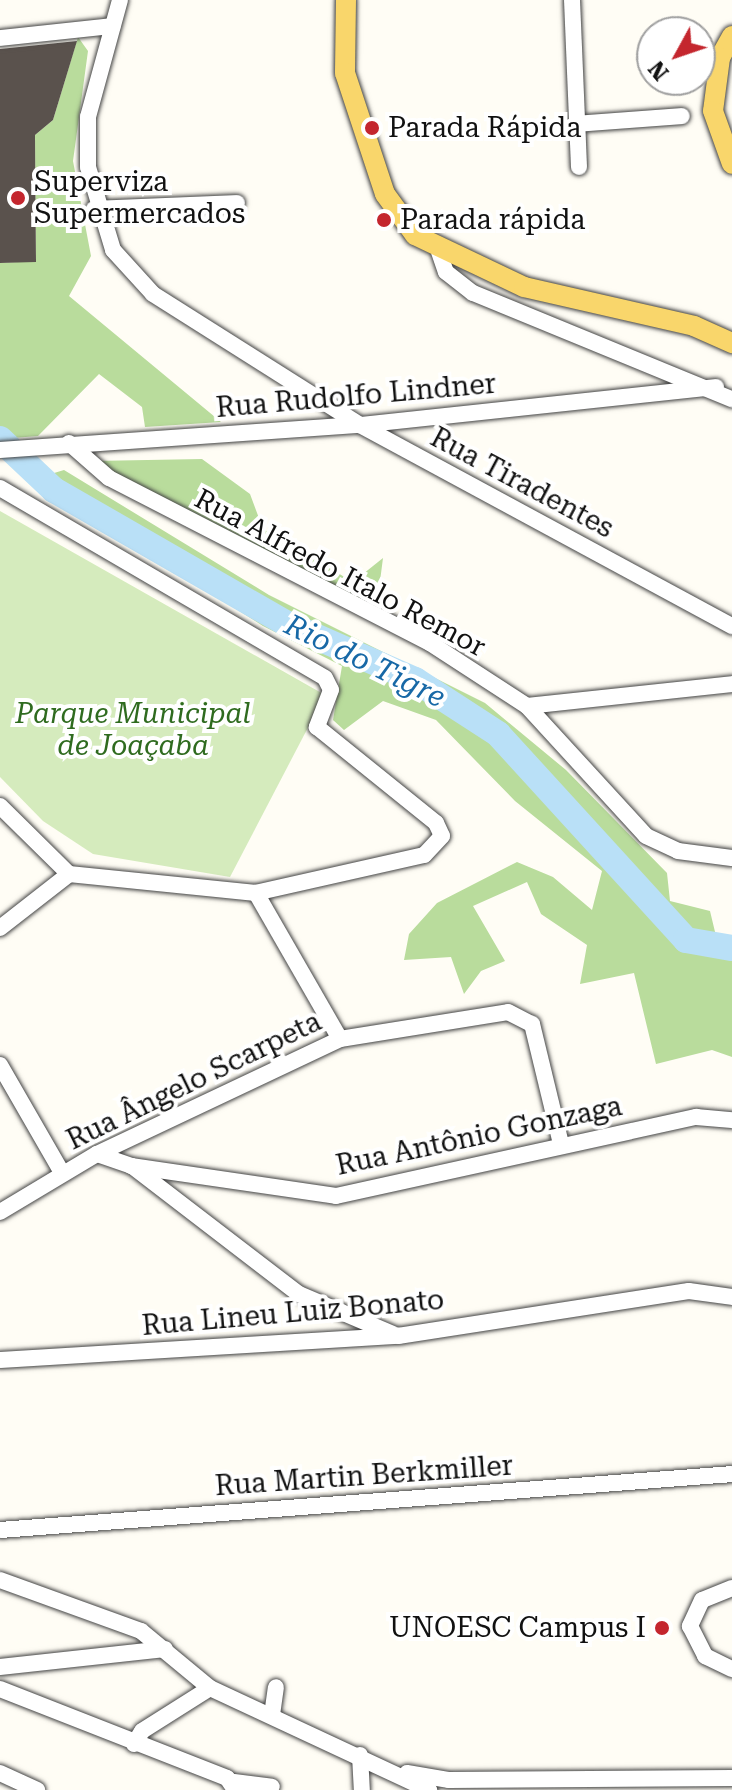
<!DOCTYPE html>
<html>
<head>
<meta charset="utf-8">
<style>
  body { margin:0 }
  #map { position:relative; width:732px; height:1790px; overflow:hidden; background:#fffdf5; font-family:"Roboto Serif",serif }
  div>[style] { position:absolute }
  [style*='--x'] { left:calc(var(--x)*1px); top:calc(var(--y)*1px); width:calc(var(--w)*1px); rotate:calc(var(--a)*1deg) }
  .green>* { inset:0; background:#d5ebbd }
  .forest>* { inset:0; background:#b9dc9c }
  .river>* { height:26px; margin:-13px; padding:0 13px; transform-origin:13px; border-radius:13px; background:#b9e0f7 }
  .building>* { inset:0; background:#5a524d }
  .roads { filter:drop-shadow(0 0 2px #444) drop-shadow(0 0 2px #444) }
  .minor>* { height:16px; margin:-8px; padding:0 8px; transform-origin:8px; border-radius:8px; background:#fff }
  .major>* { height:20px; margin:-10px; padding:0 10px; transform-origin:10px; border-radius:10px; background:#f9d66b }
  .dots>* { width:22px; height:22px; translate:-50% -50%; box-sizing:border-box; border:4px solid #fff; border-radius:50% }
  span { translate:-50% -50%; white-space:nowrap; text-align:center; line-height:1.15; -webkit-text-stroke:8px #fff; paint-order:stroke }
  .poi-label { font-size:28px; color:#111 }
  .left { translate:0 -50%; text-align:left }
  .right { translate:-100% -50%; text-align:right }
  .street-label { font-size:28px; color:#111 }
  .park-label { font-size:28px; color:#2f6b1f; font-style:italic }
  .water-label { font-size:30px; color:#1768a6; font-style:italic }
  .north { position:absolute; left:636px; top:16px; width:80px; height:80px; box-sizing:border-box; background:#fff; border:2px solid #a0a0a0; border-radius:50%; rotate:230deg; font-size:22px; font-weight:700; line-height:32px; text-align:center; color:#111 }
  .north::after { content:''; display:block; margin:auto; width:28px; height:36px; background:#c4262e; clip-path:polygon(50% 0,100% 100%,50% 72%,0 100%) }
</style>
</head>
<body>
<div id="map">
  <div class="green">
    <i style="clip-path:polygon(0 511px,325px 695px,230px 877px,93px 854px,43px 821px,0 777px)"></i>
  </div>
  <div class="forest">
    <i style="clip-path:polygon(78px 37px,88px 51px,73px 161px,91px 256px,69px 296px,221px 422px,145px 427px,142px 407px,99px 374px,38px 436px,0 439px,0 263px,36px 261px,35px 135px,53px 120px)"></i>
    <i style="clip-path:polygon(202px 459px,250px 494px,263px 529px,353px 582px,383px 558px,379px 589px,360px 606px,93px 461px)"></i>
    <i style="clip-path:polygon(64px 470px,269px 595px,485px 703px,566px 770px,667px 873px,670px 901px,710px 911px,716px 936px,732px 939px,732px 1057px,712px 1050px,656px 1064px,634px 973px,580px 984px,587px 945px,541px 914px,527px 882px,473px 906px,505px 961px,481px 971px,464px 994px,451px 957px,404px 960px,409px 934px,437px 903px,517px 862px,553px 877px,592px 910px,602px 871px,515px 801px,436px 720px,383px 701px,344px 730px,333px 720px,342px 666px,263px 626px,31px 480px)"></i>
  </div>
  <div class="river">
    <i style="--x:0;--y:439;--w:74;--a:43.4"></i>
    <i style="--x:54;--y:490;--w:269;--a:29.9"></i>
    <i style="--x:287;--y:624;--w:140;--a:23.6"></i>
    <i style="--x:415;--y:680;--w:99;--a:33"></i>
    <i style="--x:498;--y:734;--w:279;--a:47.6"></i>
    <i style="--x:686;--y:940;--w:47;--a:9.9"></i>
  </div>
  <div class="building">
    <i style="clip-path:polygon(77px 41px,53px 120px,35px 135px,36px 262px,0 263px,0 49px)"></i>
  </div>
  <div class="roads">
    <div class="minor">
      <i style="--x:120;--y:0;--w:121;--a:105.3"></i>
      <i style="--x:88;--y:117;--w:50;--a:90"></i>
      <i style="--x:88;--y:167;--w:87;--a:73.2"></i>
      <i style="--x:113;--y:250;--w:59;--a:47.7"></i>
      <i style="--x:153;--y:294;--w:245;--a:32.3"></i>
      <i style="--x:360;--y:425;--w:423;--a:28.4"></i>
      <i style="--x:572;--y:0;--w:167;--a:87.6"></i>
      <i style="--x:0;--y:38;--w:113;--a:-6.1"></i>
      <i style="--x:576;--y:124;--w:106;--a:-4.3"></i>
      <i style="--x:94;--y:209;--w:143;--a:-2.4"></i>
      <i style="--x:439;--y:252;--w:21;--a:71"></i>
      <i style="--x:446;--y:272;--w:34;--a:38"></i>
      <i style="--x:473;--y:293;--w:280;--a:22.3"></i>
      <i style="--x:69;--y:443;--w:53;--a:41.2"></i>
      <i style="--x:109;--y:478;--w:361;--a:27.2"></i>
      <i style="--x:430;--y:643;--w:116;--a:33"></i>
      <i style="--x:527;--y:706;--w:176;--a:47.5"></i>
      <i style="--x:646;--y:836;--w:35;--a:25"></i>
      <i style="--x:678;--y:851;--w:54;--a:7.4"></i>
      <i style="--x:0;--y:450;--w:361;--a:-4"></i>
      <i style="--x:360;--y:425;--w:358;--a:-6.1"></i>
      <i style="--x:0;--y:488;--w:376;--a:30.3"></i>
      <i style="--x:325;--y:678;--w:13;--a:63"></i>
      <i style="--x:331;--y:690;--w:40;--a:111"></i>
      <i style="--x:317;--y:727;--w:153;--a:38.9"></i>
      <i style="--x:436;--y:823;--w:14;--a:65"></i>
      <i style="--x:442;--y:836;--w:26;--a:133"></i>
      <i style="--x:424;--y:855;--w:172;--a:167.3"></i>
      <i style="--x:256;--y:893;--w:188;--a:-174.2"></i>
      <i style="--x:527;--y:706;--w:206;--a:-6.1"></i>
      <i style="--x:0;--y:806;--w:97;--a:44.6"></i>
      <i style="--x:256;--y:893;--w:168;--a:60.1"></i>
      <i style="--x:0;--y:928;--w:88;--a:-38"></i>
      <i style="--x:0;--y:1065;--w:125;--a:60.1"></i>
      <i style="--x:97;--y:1154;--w:36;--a:19"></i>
      <i style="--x:131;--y:1166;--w:207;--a:8.3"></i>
      <i style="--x:336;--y:1196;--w:369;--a:-12.4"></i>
      <i style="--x:696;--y:1117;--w:36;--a:5"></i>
      <i style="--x:132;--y:1166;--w:210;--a:37.5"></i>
      <i style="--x:299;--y:1294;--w:102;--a:23.1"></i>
      <i style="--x:0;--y:1212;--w:113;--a:-30.9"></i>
      <i style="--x:97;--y:1154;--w:269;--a:-25.3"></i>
      <i style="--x:340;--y:1039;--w:170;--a:-9.1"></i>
      <i style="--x:508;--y:1012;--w:27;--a:27"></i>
      <i style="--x:532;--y:1024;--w:123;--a:76.4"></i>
      <i style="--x:0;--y:1360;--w:399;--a:-3.5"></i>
      <i style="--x:398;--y:1336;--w:294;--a:-8.8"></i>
      <i style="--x:689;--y:1291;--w:43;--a:7.9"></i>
      <i style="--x:0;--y:1530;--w:734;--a:-4.37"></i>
      <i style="--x:0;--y:1580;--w:150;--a:19.9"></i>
      <i style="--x:141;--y:1631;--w:89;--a:39.6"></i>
      <i style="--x:210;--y:1688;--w:242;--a:25"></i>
      <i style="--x:732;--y:1588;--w:32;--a:158"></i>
      <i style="--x:702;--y:1600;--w:29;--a:115"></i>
      <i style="--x:690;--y:1626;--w:34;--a:63"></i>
      <i style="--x:705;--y:1656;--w:30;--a:26"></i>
      <i style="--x:0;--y:1667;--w:166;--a:-6.2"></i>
      <i style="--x:0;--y:1689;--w:244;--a:21.4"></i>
      <i style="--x:227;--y:1778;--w:14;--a:56"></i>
      <i style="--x:272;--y:1715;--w:28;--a:-82"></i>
      <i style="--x:134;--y:1744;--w:15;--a:-58"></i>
      <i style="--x:142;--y:1731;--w:80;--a:-32.3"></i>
      <i style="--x:360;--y:1755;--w:35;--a:87"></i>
      <i style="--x:0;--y:1773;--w:41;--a:24.7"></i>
      <i style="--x:407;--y:1773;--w:43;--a:9.5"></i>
      <i style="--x:449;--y:1780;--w:283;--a:-0.4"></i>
      <i style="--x:234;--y:1782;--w:38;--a:7"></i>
    </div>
    <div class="major">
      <i style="--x:346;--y:0;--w:73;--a:90.8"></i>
      <i style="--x:345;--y:73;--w:127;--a:71.7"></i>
      <i style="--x:385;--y:194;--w:51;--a:53.8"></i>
      <i style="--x:415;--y:235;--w:121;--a:25.5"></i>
      <i style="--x:524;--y:287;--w:174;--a:12.9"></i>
      <i style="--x:694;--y:326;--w:42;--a:24.1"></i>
      <i style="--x:732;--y:36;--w:25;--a:119"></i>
      <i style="--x:720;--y:58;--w:53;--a:97.5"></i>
      <i style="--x:713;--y:111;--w:56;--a:70.3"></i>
    </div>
  </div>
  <div class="dots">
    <i style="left:372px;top:128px;background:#c4262e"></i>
    <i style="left:18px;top:198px;background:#c4262e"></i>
    <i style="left:384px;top:220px;background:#c4262e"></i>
    <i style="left:662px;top:1628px;background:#c4262e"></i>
  </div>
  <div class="poi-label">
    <span class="left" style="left:388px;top:128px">Parada Rápida</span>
    <span class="left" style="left:34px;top:198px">Superviza<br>Supermercados</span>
    <span class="left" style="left:400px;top:220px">Parada rápida</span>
    <span class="right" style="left:646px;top:1628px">UNOESC Campus I</span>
  </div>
  <div class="street-label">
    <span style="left:356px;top:396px;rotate:-5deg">Rua Rudolfo Lindner</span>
    <span style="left:522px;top:483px;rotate:28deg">Rua Tiradentes</span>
    <span style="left:340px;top:573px;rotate:28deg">Rua Alfredo Italo Remor</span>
    <span style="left:194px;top:1081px;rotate:-26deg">Rua Ângelo Scarpeta</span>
    <span style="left:479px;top:1136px;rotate:-12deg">Rua Antônio Gonzaga</span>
    <span style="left:293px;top:1313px;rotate:-5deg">Rua Lineu Luiz Bonato</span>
    <span style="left:364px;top:1476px;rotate:-4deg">Rua Martin Berkmiller</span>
  </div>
  <div class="park-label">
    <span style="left:133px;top:730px">Parque Municipal<br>de Joaçaba</span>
  </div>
  <div class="water-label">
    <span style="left:365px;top:661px;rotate:26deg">Rio do Tigre</span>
  </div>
  <div class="north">N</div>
</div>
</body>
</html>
